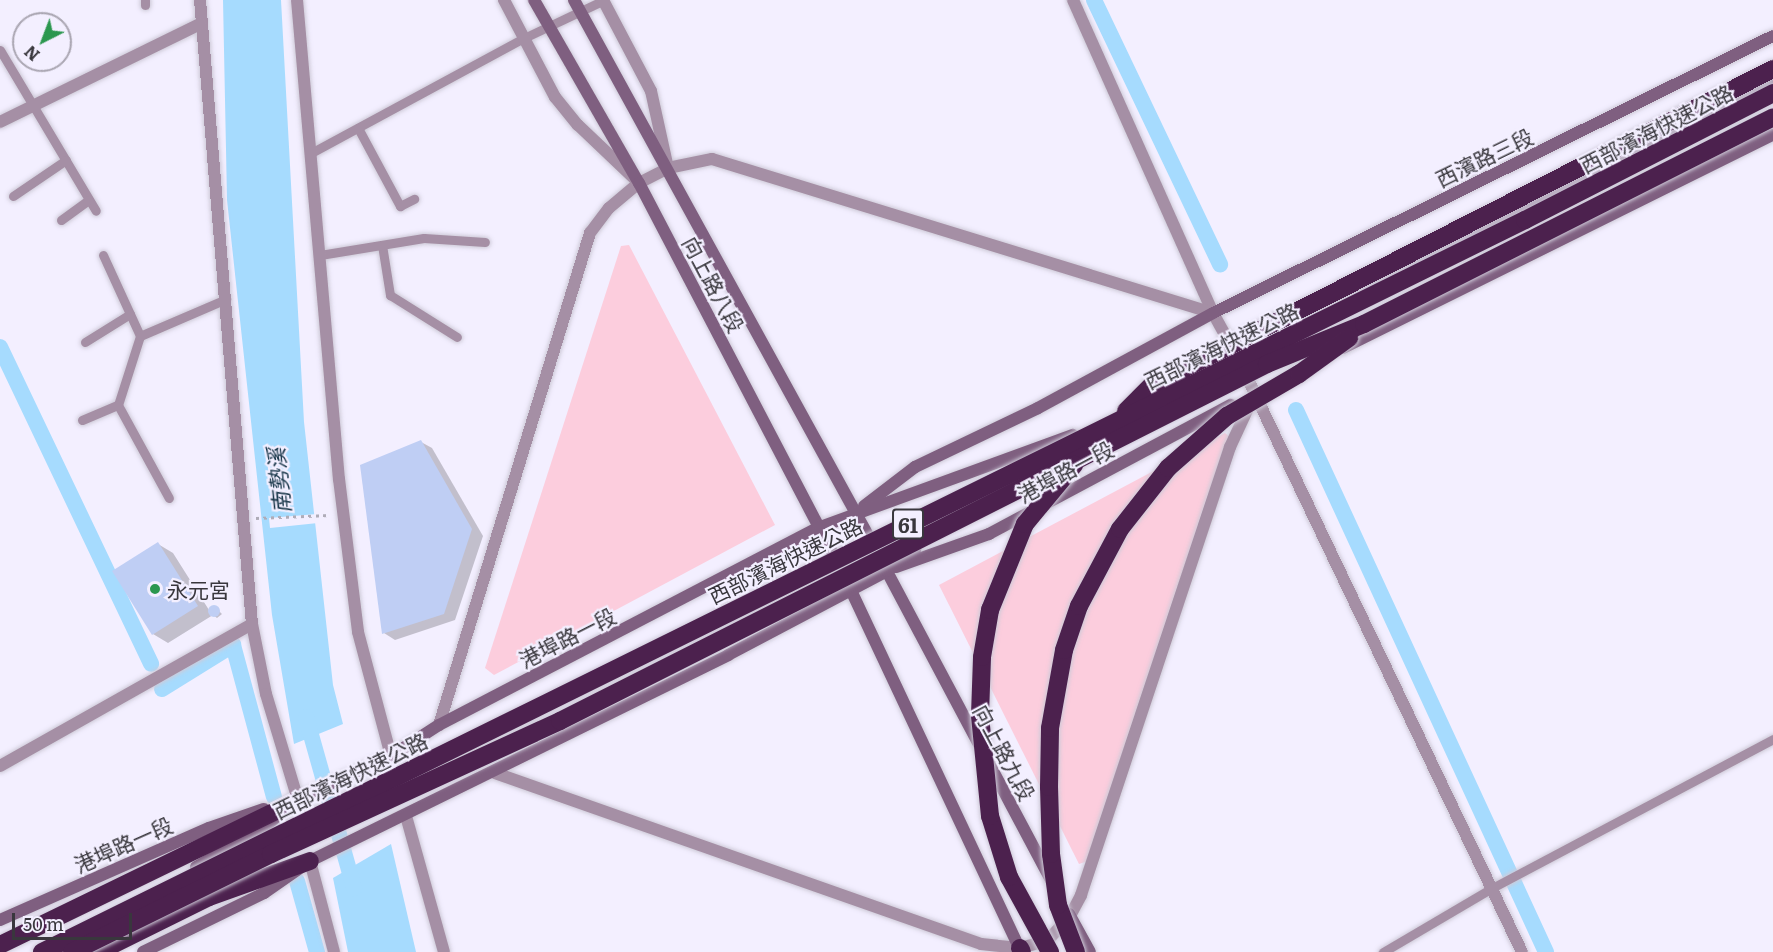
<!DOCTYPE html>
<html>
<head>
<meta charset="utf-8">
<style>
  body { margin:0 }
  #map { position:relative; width:1773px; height:952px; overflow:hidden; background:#f3efff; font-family:Literata,"Noto Sans TC",serif }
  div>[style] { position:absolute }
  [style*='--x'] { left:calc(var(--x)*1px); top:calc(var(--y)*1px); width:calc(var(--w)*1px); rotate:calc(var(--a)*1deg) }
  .green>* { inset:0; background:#fccddd }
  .water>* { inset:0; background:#a6dbfe }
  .pier>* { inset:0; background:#f3efff }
  .shadow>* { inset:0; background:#0003 }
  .canal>* { height:16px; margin:-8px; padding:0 8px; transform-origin:8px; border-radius:8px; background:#a6dbfe }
  .building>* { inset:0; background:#bfcef4 }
  .round { border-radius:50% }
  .path>* { height:3px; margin-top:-1.5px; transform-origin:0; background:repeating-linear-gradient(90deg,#afacb8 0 3px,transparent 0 7.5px) }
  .roads { filter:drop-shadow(0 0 2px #cecad8) drop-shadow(0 0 2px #cecad8) }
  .lane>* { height:9px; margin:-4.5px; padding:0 4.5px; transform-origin:4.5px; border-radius:4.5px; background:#a58fa5 }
  .street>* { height:12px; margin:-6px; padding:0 6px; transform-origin:6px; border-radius:6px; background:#a58fa5 }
  .secondary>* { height:12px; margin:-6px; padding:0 6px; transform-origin:6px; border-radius:6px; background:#7f5f80 }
  .highway>* { height:18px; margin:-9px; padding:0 9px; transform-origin:9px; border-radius:9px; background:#4c214e }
  .bridges { filter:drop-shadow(0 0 2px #cecad8) drop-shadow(0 0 2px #cecad8) }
  .highway-bridge>* { height:18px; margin:-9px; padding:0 9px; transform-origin:9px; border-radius:9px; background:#4c214e }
  .dots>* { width:16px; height:16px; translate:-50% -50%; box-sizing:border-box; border:3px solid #f3efff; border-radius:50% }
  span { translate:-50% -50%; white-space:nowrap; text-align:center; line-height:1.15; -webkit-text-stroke:4.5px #f3efff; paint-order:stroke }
  .shield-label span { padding:2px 4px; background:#f3efff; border:2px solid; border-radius:4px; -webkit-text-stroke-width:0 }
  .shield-label { font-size:20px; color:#39373d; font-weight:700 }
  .street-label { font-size:21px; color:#39373d }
  .poi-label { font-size:21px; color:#39373d }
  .left { translate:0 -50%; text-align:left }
  .water-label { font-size:22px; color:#173548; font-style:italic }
  .north { position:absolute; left:12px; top:12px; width:60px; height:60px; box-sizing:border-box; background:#f3efff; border:2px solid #a9a5b1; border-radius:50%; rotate:222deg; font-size:16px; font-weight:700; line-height:24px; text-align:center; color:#39373d }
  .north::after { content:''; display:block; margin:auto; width:21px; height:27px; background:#2b974f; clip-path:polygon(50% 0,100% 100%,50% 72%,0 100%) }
  .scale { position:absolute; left:12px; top:913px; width:120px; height:27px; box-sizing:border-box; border:3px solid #39373d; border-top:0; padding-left:8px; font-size:18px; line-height:21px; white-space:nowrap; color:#39373d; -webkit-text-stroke:4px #f3efff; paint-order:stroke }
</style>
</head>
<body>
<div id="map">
  <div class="green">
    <i style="clip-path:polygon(629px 245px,775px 525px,494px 675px,485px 668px,621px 246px)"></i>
    <i style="clip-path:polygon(1225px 433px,1231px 438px,1088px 861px,1079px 864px,939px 585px)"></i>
  </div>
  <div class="water">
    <i style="clip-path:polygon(223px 0,281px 0,304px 422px,333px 685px,343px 724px,294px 744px,272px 615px,227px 200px)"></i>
    <i style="clip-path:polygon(391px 844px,416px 952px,348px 952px,333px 878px)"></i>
  </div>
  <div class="pier">
    <i style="clip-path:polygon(317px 514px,318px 523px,270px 528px,269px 518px)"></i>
  </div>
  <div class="shadow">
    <i style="clip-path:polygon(421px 442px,432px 448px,483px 536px,455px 620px,395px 640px,384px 633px)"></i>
    <i style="clip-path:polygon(158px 544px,173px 553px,209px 610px,215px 607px,222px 614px,217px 618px,213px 615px,168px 643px,153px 634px)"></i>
    <i style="clip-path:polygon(221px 592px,225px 599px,215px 598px)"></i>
  </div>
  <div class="canal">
    <i style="--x:1094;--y:0;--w:293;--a:64.5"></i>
    <i style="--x:0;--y:347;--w:351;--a:64.5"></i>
    <i style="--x:1296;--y:410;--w:597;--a:65.24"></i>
    <i style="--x:162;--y:689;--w:84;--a:-31.8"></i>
    <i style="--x:233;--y:645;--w:157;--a:74.9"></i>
    <i style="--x:306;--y:717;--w:178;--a:74.3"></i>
    <i style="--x:297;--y:881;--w:74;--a:74.3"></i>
  </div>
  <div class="building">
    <i style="clip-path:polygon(421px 440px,472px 529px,444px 614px,382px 634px,360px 465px)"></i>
    <i style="clip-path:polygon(158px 542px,198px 606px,152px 635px,112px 571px)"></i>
    <i style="clip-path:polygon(221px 590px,222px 598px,213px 599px,212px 591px)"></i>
    <i class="round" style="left:208px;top:605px;width:12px;height:12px"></i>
  </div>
  <div class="path">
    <i style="--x:256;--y:518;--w:74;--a:-2.3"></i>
  </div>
  <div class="roads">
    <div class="lane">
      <i style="--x:145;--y:0;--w:5;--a:90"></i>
      <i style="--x:0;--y:50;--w:187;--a:59.2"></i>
      <i style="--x:358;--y:128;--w:89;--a:61.7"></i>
      <i style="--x:400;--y:206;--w:16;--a:-27"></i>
      <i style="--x:311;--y:153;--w:242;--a:-28.4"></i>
      <i style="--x:524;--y:38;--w:89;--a:-25.4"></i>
      <i style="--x:13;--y:196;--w:64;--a:-34.2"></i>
      <i style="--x:61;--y:220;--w:34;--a:-36"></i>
      <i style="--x:382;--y:245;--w:51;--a:80.9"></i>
      <i style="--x:390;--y:295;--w:79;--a:32.1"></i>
      <i style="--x:103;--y:255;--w:89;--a:65.4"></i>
      <i style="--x:140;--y:336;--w:72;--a:107.7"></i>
      <i style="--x:118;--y:405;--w:106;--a:61.3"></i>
      <i style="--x:320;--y:255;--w:105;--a:-9.3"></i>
      <i style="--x:424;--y:238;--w:61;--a:3.8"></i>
      <i style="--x:140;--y:336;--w:94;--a:-23.3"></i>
      <i style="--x:85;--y:342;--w:53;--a:-31.9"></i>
      <i style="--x:82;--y:420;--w:39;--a:-23"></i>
      <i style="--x:1383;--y:952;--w:126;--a:-30.4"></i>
      <i style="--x:1492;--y:888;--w:318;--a:-27.9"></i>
    </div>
    <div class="street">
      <i style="--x:200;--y:0;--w:626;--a:85.24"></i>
      <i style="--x:252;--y:624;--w:71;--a:78.7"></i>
      <i style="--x:266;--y:694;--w:111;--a:73.2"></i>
      <i style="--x:297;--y:0;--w:481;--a:85"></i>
      <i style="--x:339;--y:479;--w:154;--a:82.9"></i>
      <i style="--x:358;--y:632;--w:128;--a:75.1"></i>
      <i style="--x:504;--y:0;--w:110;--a:62.3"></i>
      <i style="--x:555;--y:97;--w:36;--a:51"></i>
      <i style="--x:578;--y:125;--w:80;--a:43.5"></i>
      <i style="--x:603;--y:0;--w:103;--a:62.2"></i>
      <i style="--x:651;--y:91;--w:79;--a:77.6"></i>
      <i style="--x:1073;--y:0;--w:343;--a:65.9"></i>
      <i style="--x:1213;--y:313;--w:43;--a:61.1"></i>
      <i style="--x:0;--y:122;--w:223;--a:-26.1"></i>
      <i style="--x:1243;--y:369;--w:646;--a:64.43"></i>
      <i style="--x:439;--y:725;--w:515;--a:-72.94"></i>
      <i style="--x:590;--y:233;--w:31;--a:-53"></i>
      <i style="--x:609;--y:208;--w:39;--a:-40"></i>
      <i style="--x:639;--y:183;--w:33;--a:-27"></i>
      <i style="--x:668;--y:168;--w:45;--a:-11.6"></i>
      <i style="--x:712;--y:159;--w:524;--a:17.09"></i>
      <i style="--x:0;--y:766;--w:289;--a:-29.4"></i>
      <i style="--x:495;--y:773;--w:515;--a:19.38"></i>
      <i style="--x:981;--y:944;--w:39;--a:6"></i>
      <i style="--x:1020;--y:948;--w:28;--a:-15"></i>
      <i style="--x:1047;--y:941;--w:34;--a:-47"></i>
      <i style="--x:1070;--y:916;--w:24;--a:-62"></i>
      <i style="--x:1081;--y:895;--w:472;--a:-71.6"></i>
      <i style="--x:1230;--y:447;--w:47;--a:-65.1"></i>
      <i style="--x:406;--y:816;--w:141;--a:74.4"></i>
      <i style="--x:310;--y:861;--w:94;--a:75.2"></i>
    </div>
    <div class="secondary">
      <i style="--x:534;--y:0;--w:211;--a:60.2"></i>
      <i style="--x:639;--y:183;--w:432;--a:62.4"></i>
      <i style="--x:574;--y:0;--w:625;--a:61.22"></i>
      <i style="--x:1295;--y:322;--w:535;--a:-26.76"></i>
      <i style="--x:1343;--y:348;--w:480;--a:-26.4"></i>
      <i style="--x:864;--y:506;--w:64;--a:-37.4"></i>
      <i style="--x:915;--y:467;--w:136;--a:-25.6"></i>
      <i style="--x:1038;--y:408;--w:199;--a:-28.5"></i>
      <i style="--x:1213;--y:313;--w:625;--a:-26.32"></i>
      <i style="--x:883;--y:564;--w:358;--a:62"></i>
      <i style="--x:896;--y:567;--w:99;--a:-19.5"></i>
      <i style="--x:989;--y:534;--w:274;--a:-28.1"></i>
      <i style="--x:848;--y:584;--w:407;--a:64.8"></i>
      <i style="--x:293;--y:801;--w:108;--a:-24.7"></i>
      <i style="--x:391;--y:756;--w:57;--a:-32.9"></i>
      <i style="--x:439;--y:725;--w:429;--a:-27.5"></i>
      <i style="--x:820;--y:527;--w:269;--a:-20"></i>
      <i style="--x:196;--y:867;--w:71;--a:-29.4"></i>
      <i style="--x:258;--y:832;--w:26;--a:-39"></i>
      <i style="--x:1069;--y:914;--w:43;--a:61.1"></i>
      <i style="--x:0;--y:920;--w:228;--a:-23.8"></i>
      <i style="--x:209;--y:828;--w:58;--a:-19.1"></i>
      <i style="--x:143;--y:952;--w:135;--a:-26"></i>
      <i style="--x:264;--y:893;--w:56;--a:-34.8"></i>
      <i style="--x:310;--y:861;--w:466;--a:-26.2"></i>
      <i style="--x:728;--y:655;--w:180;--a:-27.8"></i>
      <i style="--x:887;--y:571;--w:36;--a:-38"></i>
    </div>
    <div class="highway">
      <i style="--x:0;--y:945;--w:331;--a:-25.9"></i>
      <i style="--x:1020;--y:948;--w:4;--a:63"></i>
      <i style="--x:98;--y:952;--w:124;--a:-26.4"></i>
      <i style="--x:209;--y:897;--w:107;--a:-19.6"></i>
    </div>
  </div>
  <div class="bridges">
    <div class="highway-bridge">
      <i style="--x:1126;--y:411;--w:37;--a:-45"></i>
      <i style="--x:1152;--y:385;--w:697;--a:-26.97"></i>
      <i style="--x:42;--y:952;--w:1654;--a:-26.27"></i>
      <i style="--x:1525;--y:220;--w:279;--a:-27.1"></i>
      <i style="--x:72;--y:952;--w:222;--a:-26.2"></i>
      <i style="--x:271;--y:854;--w:318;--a:-24.7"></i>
      <i style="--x:560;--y:721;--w:792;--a:-26.79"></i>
      <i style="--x:1267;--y:364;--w:105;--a:-22.4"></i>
      <i style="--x:1364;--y:324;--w:458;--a:-26.8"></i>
      <i style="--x:1050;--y:952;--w:85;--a:-118.7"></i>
      <i style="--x:1009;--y:877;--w:64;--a:-107.3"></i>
      <i style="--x:990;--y:816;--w:101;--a:-95.7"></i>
      <i style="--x:980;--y:715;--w:58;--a:-88"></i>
      <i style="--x:982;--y:657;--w:48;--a:-80.3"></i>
      <i style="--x:990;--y:610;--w:93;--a:-67.9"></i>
      <i style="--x:1025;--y:524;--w:77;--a:-50.3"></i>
      <i style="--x:1076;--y:952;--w:50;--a:-111"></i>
      <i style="--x:1058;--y:905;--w:51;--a:-97.8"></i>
      <i style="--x:1051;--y:854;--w:67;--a:-91.7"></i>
      <i style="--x:1049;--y:787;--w:59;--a:-89"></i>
      <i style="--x:1050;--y:728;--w:79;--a:-79.8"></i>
      <i style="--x:1064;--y:650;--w:46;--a:-71.2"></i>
      <i style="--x:1079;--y:606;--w:87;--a:-62"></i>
      <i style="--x:1120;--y:529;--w:78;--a:-51.8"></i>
      <i style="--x:1168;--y:468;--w:79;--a:-41.4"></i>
      <i style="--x:1227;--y:416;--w:83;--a:-30.3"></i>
      <i style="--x:1299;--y:374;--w:62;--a:-35.8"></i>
    </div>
  </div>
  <div class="dots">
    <i style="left:155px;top:589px;background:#2b974f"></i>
  </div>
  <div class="shield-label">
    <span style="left:908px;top:524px">61</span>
  </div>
  <div class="street-label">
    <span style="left:1656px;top:128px;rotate:-27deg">西部濱海快速公路</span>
    <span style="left:1484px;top:157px;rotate:-26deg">西濱路三段</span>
    <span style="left:714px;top:284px;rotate:62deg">向上路八段</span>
    <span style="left:1221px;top:345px;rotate:-26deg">西部濱海快速公路</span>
    <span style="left:1065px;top:471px;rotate:-28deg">港埠路一段</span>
    <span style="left:785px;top:560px;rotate:-26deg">西部濱海快速公路</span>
    <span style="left:567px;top:637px;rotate:-27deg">港埠路一段</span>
    <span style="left:1005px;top:752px;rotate:62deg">向上路九段</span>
    <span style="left:350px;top:775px;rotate:-26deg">西部濱海快速公路</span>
    <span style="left:123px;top:844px;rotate:-24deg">港埠路一段</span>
  </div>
  <div class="poi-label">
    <span class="left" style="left:167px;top:589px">永元宮</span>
  </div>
  <div class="water-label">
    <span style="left:278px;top:481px;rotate:-96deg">南勢溪</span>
  </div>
  <div class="north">N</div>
  <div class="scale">50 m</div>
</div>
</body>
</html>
